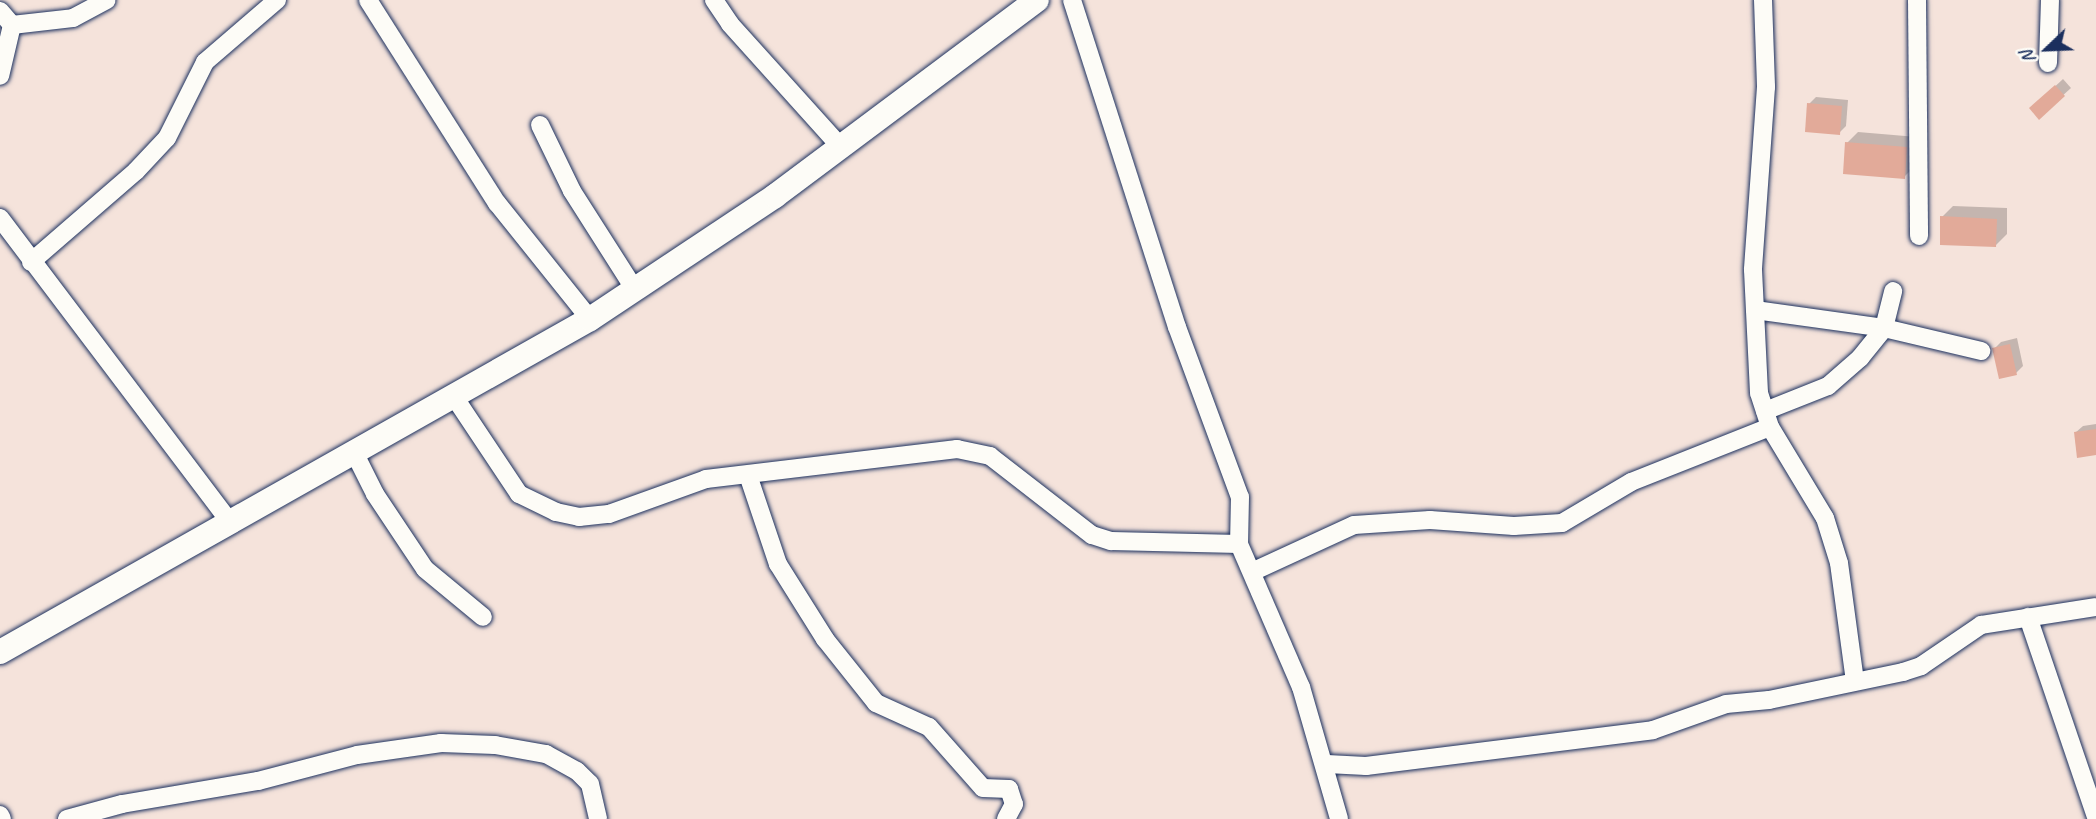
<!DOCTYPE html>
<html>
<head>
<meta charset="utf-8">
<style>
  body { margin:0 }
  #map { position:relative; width:2096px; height:819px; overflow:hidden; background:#f5e3db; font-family:Caveat,sans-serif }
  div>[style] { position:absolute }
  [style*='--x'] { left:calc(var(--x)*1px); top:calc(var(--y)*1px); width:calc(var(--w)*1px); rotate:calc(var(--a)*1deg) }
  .shadow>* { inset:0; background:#0003 }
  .building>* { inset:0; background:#e2aa99 }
  .roads { filter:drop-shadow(0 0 2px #1b2f5e) drop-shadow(0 0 2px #1b2f5e) }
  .street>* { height:18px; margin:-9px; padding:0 9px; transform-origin:9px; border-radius:9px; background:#fdfcf7 }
  .secondary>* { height:24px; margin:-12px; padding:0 12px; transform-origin:12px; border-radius:12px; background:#fdfcf7 }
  span { translate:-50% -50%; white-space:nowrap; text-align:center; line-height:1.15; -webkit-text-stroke:6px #fdfcf7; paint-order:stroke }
  .north { position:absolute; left:2012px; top:14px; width:70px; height:70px; -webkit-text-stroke:5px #fdfcf7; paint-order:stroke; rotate:247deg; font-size:19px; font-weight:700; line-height:28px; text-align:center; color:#1b2f5e }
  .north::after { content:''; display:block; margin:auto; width:24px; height:32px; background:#1b2f5e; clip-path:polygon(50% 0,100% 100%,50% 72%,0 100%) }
</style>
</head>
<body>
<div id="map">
  <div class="shadow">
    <i style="clip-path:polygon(2063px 79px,2071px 88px,2039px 117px,2031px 109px)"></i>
    <i style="clip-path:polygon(1816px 97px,1848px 100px,1846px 126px,1839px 133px,1809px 104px)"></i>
    <i style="clip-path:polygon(1858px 132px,1917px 137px,1915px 166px,1904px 177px,1847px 143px)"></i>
    <i style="clip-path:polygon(1953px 206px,2007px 208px,2007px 234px,1996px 245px,1942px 217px)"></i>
    <i style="clip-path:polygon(2017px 338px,2023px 366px,2016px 373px,1994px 349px,2001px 342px)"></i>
    <i style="clip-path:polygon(2096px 424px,2096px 454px,2075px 433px,2083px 426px)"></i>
  </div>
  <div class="building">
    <i style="clip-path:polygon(2055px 85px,2065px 96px,2039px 120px,2029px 108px)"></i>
    <i style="clip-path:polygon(1807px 103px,1842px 106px,1840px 135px,1805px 132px)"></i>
    <i style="clip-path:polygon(1845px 142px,1907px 147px,1905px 179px,1843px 174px)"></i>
    <i style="clip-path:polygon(1940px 216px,1997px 219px,1996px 247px,1940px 245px)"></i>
    <i style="clip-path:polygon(2010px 344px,2017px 375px,1999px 379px,1992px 348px)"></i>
    <i style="clip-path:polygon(2096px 429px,2096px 455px,2077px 458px,2074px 432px)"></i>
  </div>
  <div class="roads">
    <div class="street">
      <i style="--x:368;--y:0;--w:241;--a:57.6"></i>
      <i style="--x:497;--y:203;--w:149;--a:51.3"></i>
      <i style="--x:714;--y:0;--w:29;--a:56"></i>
      <i style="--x:730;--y:24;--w:164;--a:48"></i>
      <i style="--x:1072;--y:0;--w:343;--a:72.2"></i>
      <i style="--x:1177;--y:327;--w:181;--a:69.7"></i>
      <i style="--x:1240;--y:497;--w:47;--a:91.2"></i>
      <i style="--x:1239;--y:544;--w:156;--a:66.6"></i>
      <i style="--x:1301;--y:687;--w:137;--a:73.9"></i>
      <i style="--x:1763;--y:0;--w:87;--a:88"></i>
      <i style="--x:1766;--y:87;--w:183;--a:94.1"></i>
      <i style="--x:1753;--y:270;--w:123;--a:87.2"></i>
      <i style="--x:1759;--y:393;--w:36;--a:72"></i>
      <i style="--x:1770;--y:427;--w:106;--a:58.9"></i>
      <i style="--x:1825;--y:518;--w:47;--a:72.7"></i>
      <i style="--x:1839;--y:563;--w:119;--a:82.3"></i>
      <i style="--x:1917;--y:0;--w:236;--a:89.5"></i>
      <i style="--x:0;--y:11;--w:18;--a:49"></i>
      <i style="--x:12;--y:25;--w:52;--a:103.2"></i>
      <i style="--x:12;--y:25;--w:61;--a:-6.5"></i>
      <i style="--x:73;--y:18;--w:38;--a:-28"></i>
      <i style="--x:2048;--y:63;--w:63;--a:-88.2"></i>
      <i style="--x:540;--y:125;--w:73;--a:64.1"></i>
      <i style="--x:572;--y:191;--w:117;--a:57.5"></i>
      <i style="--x:0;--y:218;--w:380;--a:52.9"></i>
      <i style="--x:31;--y:262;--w:139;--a:-40.9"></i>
      <i style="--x:136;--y:171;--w:45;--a:-46.8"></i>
      <i style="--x:167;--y:138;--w:85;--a:-63.4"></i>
      <i style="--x:205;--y:62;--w:95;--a:-40.7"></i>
      <i style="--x:1755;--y:310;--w:130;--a:7.9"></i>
      <i style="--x:1884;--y:328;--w:100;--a:13.3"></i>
      <i style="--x:453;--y:395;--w:119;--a:56.3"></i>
      <i style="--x:519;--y:494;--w:41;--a:25.9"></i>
      <i style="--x:556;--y:512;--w:24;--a:12"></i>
      <i style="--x:579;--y:517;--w:30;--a:-6"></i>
      <i style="--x:609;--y:514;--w:103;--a:-19.8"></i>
      <i style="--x:706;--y:479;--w:253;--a:-6.8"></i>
      <i style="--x:957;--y:449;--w:34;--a:12"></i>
      <i style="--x:990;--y:456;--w:129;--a:37.8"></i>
      <i style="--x:1092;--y:535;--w:20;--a:18"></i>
      <i style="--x:1111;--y:541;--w:128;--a:1.3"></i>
      <i style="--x:1765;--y:411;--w:68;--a:-21.6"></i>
      <i style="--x:1828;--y:386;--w:43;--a:-41.2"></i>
      <i style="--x:1860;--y:358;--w:38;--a:-51"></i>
      <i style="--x:1884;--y:328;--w:38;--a:-76"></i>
      <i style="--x:353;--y:450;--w:49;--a:63.4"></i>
      <i style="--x:375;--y:494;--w:90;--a:56.3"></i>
      <i style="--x:425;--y:569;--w:75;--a:39.6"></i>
      <i style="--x:748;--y:475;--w:94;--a:71.4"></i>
      <i style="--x:778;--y:564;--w:89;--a:57.9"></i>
      <i style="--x:825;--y:639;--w:82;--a:51.4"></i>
      <i style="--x:876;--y:703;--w:58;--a:24.4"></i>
      <i style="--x:929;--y:727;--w:81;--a:48.5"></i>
      <i style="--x:983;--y:788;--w:26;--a:2"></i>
      <i style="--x:1009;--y:789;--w:16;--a:72"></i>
      <i style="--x:1014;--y:804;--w:17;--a:118"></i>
      <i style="--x:1254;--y:571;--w:110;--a:-24.7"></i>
      <i style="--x:1354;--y:525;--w:76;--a:-3.8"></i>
      <i style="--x:1430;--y:520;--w:84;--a:4.1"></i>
      <i style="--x:1514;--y:526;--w:48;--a:-3.6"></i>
      <i style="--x:1562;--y:523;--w:80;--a:-30.7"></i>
      <i style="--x:1631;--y:482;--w:149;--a:-21.6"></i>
      <i style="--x:2028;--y:617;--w:211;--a:71.2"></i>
      <i style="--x:1327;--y:764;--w:39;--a:3"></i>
      <i style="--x:1366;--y:766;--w:289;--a:-7.1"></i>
      <i style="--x:1653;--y:730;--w:77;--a:-19.6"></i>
      <i style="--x:1726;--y:704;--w:43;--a:-5.3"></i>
      <i style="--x:1769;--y:700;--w:137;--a:-11.8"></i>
      <i style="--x:1903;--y:672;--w:19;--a:-18"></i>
      <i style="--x:1921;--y:666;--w:73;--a:-34.3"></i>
      <i style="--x:1981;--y:625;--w:116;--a:-8.9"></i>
      <i style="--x:0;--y:815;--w:4;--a:63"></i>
      <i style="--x:67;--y:819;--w:57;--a:-15.3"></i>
      <i style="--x:122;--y:804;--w:138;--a:-9.6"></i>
      <i style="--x:258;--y:781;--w:102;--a:-14.7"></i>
      <i style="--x:357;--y:755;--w:85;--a:-8.1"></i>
      <i style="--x:441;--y:743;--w:54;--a:2.1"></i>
      <i style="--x:495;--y:745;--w:52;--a:10"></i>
      <i style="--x:546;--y:754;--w:35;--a:29"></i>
      <i style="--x:577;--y:771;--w:18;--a:45"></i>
      <i style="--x:590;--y:784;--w:36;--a:77"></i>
    </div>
    <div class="secondary">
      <i style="--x:0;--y:652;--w:677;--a:-29.44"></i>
      <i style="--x:590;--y:319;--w:222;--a:-33.6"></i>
      <i style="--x:775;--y:196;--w:327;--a:-36.8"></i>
    </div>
  </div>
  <div class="north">N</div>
</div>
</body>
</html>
